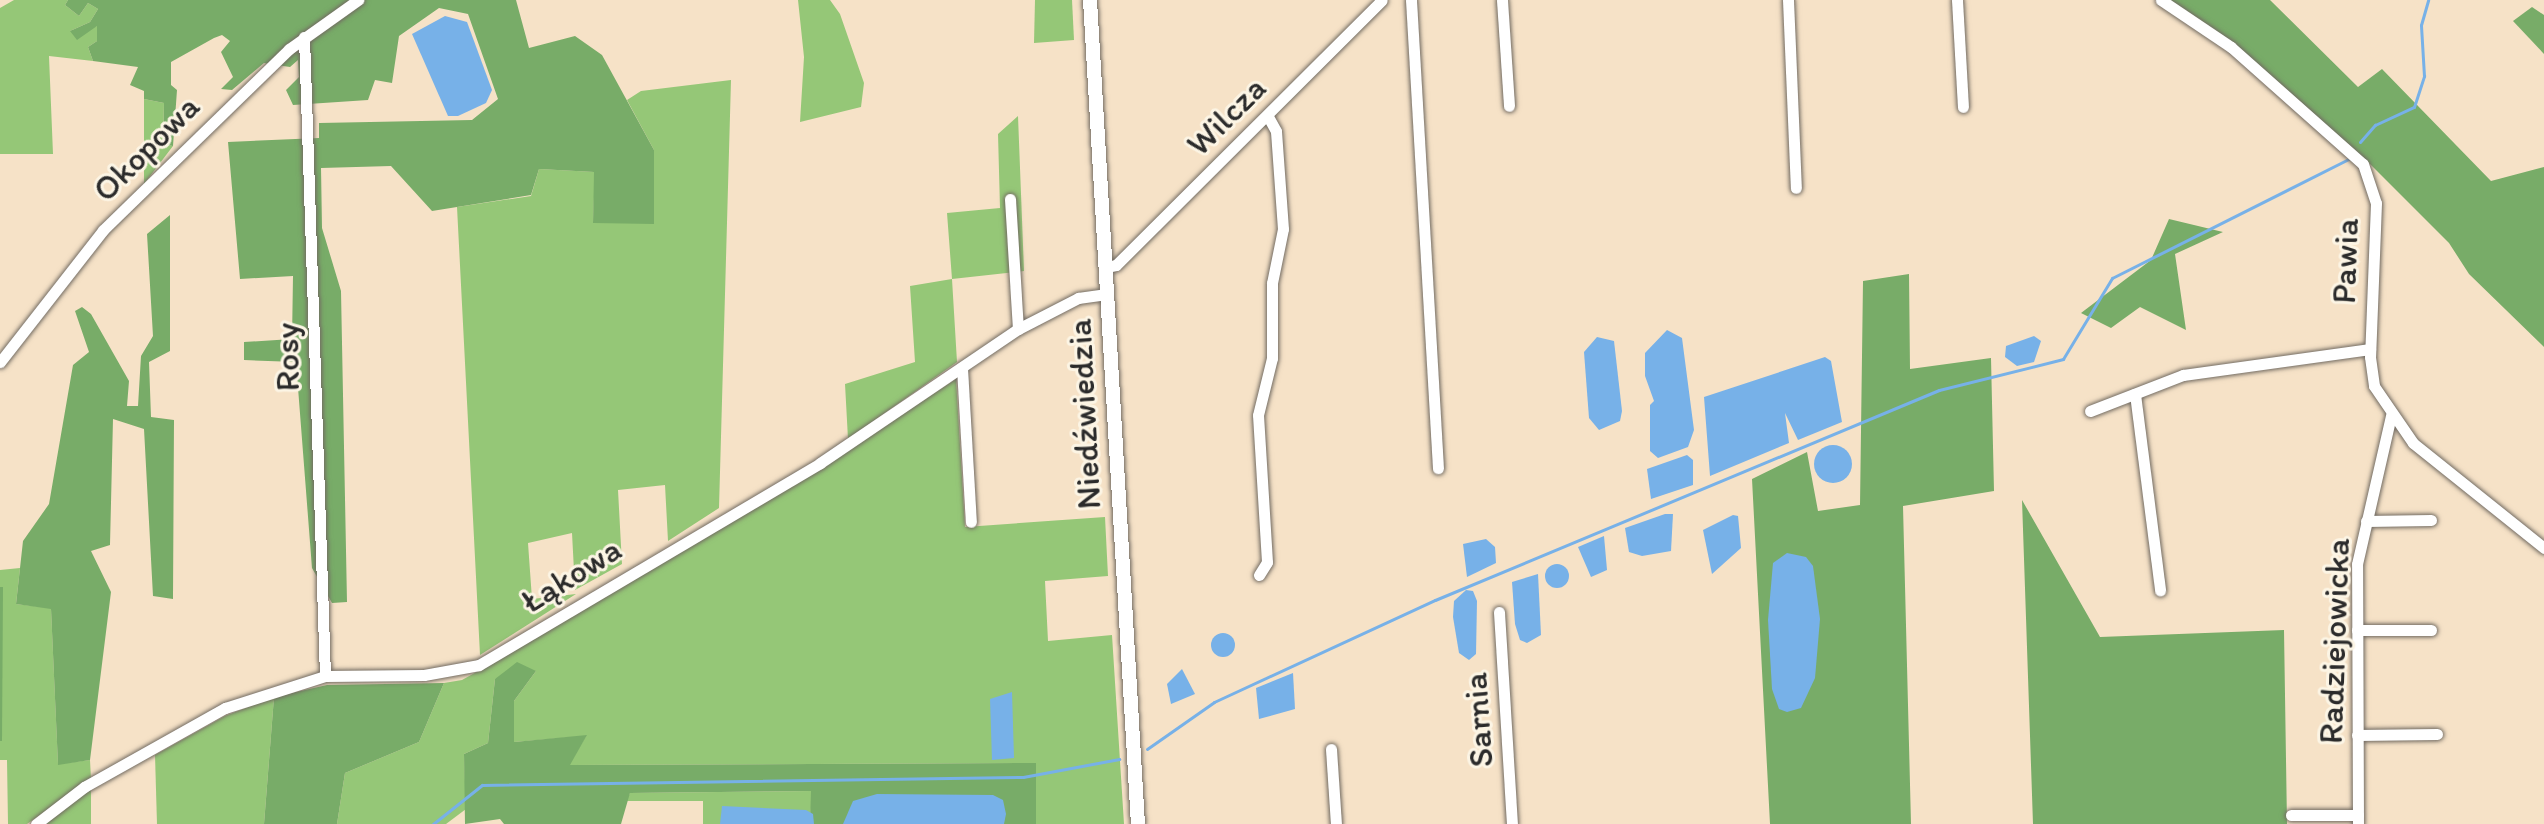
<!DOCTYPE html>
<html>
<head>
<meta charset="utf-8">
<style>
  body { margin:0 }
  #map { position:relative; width:2544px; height:824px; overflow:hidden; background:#f6e2c7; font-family:Itim,sans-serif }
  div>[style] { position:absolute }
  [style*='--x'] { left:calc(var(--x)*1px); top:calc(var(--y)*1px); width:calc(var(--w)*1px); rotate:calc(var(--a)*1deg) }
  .green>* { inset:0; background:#95c777 }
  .forest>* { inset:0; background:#78ac68 }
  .water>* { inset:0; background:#77b1e8 }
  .round { border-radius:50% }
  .stream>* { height:3px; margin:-1.5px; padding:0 1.5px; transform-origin:1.5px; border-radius:1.5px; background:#77b1e8 }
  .roads { filter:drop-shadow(0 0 2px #726b62) drop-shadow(0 0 2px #726b62) }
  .street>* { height:11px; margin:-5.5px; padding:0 5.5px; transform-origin:5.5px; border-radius:5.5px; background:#fff }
  .secondary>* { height:14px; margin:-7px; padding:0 7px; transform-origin:7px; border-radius:7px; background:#fff }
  span { translate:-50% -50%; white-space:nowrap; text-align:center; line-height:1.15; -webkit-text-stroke:6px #fcf5e5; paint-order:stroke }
  .street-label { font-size:34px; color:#2b2b2b }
</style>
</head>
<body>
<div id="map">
  <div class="green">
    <i style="clip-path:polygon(14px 0,68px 0,65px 5px,79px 16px,88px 3px,98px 9px,90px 22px,70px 31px,97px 26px,97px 41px,88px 47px,93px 61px,49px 56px,53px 154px,0 154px,0 8px)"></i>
    <i style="clip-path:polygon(798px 0,830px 0,840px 14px,864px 83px,861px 107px,800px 122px,804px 57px)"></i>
    <i style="clip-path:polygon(1035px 0,1072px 0,1074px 40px,1034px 43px)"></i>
    <i style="clip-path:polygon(731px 80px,719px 508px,668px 541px,665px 485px,618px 490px,622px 564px,575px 590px,572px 533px,528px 543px,532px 599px,576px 594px,480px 655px,457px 207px,531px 196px,539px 169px,595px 172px,593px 222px,654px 150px,627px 100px,641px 91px)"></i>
    <i style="clip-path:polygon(144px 99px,164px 103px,163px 144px,173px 146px,144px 184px)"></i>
    <i style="clip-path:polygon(1018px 116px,1024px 271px,952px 279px,957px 362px,848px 439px,845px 384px,915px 362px,910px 286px,952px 279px,947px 213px,1000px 208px,998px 134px)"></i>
    <i style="clip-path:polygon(956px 379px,965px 527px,1105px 517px,1108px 576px,1045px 581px,1048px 641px,1112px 635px,1124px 824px,1036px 824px,1035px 763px,569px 765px,586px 736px,514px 742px,514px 701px,536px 671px,495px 679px,488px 743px,464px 754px,466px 809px,446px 824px,337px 824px,345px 773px,419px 742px,444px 683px,462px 680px,507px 655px,819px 469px)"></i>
    <i style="clip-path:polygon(20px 568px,16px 604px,51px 608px,58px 764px,90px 760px,91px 779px,27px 824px,8px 824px,7px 760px,0 760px,0 570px)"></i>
    <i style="clip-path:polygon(274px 697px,264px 824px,157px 824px,155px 755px,225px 716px)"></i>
    <i style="clip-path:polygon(91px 787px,91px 824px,43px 824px)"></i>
    <i style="clip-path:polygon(812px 791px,810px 824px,703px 824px,703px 801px,626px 801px,630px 793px)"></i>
  </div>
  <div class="forest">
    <i style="clip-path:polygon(68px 0,516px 0,529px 48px,575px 36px,602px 55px,654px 150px,654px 224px,593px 223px,594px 172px,539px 169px,531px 195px,432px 211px,391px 166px,321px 168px,322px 228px,341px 291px,347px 602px,332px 603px,312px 568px,296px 362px,244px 360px,244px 342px,292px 339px,293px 276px,240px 279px,228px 142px,319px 138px,319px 123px,472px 120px,498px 99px,468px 14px,439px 8px,399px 36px,392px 83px,375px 80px,368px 100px,293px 105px,286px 90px,299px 77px,298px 60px,290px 67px,264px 63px,232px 90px,221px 89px,233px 77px,221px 52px,230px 41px,222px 35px,214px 38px,171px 62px,171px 85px,177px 90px,173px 146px,163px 144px,164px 103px,144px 99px,144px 91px,130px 85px,138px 67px,93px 61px,88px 47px,97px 41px,97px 26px,77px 40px,70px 31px,90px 22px,98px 9px,88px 3px,79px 16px,65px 5px)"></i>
    <i style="clip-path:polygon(2168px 0,2270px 0,2358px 87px,2382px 69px,2491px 181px,2544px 167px,2544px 347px,2469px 274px,2449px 243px,2366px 160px)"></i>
    <i style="clip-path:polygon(2532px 7px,2544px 15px,2544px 54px,2513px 21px)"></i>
    <i style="clip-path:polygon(170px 215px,170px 351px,149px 362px,151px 417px,174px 420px,173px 599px,153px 596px,144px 429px,113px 419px,110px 545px,91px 551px,111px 592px,90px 760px,58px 765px,51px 609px,16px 604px,23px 541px,49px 504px,73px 365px,89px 352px,75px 311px,82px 307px,91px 314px,129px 381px,127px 406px,138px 406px,141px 356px,153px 336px,147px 234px)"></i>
    <i style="clip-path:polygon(2169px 219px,2223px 232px,2175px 254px,2186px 330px,2140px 307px,2111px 328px,2081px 313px,2151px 260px)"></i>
    <i style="clip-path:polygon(1909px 274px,1910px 369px,1991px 358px,1994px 491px,1903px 506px,1911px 824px,1770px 824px,1752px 479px,1807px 452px,1818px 511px,1860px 505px,1863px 281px)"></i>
    <i style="clip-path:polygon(2022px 500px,2100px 637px,2284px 630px,2287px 824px,2033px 824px)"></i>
    <i style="clip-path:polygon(0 587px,3px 587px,2px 741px,0 741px)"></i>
    <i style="clip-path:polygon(517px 662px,536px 671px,514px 701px,514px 742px,587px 735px,570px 765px,1036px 763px,1036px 824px,810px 824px,811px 791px,630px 793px,621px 824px,504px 824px,500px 819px,465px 824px,464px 754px,488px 743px,495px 679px)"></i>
    <i style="clip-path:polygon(444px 683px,419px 742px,345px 773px,337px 824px,264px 824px,274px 697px,327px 685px)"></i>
  </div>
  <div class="water">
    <i style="clip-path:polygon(445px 16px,467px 22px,492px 90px,486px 103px,458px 116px,448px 116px,412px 34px)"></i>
    <i style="clip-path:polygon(1667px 330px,1682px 338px,1694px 430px,1688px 447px,1658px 458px,1650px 451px,1650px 405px,1654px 401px,1645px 376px,1645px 353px)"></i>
    <i style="clip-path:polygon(2034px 336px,2041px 341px,2034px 362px,2017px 366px,2005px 357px,2006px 346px)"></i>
    <i style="clip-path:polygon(1597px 337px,1614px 341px,1622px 411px,1620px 421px,1599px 430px,1589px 418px,1584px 352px)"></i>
    <i style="clip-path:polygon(1825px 357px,1831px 361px,1842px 422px,1798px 440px,1785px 413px,1789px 443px,1710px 476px,1704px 397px)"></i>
    <i class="round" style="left:1814px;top:445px;width:38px;height:38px"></i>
    <i style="clip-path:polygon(1687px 455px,1693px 460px,1693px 485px,1651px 499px,1647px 469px)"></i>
    <i style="clip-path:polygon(1665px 514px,1673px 514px,1671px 551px,1642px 556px,1629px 552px,1625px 528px)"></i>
    <i style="clip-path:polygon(1733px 515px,1738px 516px,1741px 548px,1712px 574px,1703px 530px)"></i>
    <i style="clip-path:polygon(1604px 536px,1607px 570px,1591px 577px,1578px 547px)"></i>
    <i style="clip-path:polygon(1486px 539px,1495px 547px,1496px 563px,1467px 577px,1463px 544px)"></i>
    <i style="clip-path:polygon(1787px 553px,1806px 557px,1813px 566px,1820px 619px,1815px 678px,1801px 708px,1787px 712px,1779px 709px,1772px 689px,1768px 620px,1773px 563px)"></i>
    <i class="round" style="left:1545px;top:564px;width:24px;height:24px"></i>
    <i style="clip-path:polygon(1538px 574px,1541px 635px,1527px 643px,1520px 640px,1515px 624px,1512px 582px)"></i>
    <i style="clip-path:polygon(1466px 590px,1473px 591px,1477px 601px,1476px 654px,1469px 660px,1459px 653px,1453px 617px,1454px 601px)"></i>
    <i class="round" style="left:1211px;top:633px;width:24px;height:24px"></i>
    <i style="clip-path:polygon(1182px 669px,1195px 694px,1171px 704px,1167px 684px)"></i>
    <i style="clip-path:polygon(1293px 673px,1295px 709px,1259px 719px,1256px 688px)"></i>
    <i style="clip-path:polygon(1012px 692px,1014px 758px,992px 760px,990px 699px)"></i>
    <i style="clip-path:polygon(877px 794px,993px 795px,1003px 800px,1006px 814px,1004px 824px,843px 824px,853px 801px)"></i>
    <i style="clip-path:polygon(722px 806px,806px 810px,813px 814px,814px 824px,720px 824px)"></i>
  </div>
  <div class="stream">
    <i style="--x:2360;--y:142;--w:23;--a:-49"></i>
    <i style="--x:2375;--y:125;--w:43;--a:-24.8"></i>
    <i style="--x:2414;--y:107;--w:33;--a:-72"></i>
    <i style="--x:2424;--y:76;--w:51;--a:-93.4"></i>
    <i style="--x:2421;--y:25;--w:26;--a:-74"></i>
    <i style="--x:1147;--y:749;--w:82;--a:-35"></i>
    <i style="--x:1214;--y:702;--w:243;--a:-24.8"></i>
    <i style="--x:1435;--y:600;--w:546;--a:-22.62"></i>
    <i style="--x:1939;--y:390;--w:128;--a:-14"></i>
    <i style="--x:2063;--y:359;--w:95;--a:-58.8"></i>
    <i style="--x:2112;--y:278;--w:267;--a:-26.7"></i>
    <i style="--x:433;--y:824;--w:63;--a:-38.5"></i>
    <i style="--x:482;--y:785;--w:541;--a:-0.85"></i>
    <i style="--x:1023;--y:777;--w:98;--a:-10.6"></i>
  </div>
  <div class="roads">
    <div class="street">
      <i style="--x:1411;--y:0;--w:469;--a:86.7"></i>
      <i style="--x:1502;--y:0;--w:106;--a:86.2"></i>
      <i style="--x:1788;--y:0;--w:188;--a:87.6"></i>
      <i style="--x:1957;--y:0;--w:107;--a:86.8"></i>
      <i style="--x:2161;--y:0;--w:84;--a:33.9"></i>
      <i style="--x:2231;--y:47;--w:176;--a:41.6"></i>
      <i style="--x:2363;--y:164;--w:41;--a:71.6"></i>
      <i style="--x:2376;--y:203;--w:154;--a:92.2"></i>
      <i style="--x:2370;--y:357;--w:29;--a:82"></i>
      <i style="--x:2374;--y:386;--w:69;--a:55.6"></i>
      <i style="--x:2413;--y:443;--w:168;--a:38.7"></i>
      <i style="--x:304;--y:37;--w:639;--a:88.12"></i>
      <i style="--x:1010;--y:199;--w:130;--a:86.5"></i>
      <i style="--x:1106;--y:267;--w:10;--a:-11"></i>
      <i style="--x:1116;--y:265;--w:375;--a:-44.9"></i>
      <i style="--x:0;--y:362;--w:167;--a:-52"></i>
      <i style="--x:103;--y:230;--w:260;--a:-44.2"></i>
      <i style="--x:289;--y:49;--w:85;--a:-35.4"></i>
      <i style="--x:962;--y:368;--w:154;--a:86.7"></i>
      <i style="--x:2135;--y:394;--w:198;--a:82.7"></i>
      <i style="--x:2090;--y:411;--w:100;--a:-21.2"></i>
      <i style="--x:2183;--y:375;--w:189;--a:-7.9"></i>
      <i style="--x:2366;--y:521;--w:65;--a:-0.9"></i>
      <i style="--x:1259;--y:575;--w:15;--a:-58"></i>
      <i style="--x:1267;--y:562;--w:147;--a:-93.5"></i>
      <i style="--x:1258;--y:415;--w:59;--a:-76.2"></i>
      <i style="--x:1272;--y:358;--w:75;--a:-90"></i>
      <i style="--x:1272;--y:283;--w:55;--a:-78.5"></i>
      <i style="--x:1283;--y:229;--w:98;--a:-94.1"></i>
      <i style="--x:1276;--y:131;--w:18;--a:-119"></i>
      <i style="--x:1499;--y:612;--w:212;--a:86.5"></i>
      <i style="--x:2357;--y:630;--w:74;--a:0"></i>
      <i style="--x:2357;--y:735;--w:80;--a:-0.7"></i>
      <i style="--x:1331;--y:749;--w:75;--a:86.2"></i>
      <i style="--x:2291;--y:815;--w:67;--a:0"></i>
      <i style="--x:36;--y:824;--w:61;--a:-37.6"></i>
      <i style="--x:84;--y:787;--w:162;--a:-29.3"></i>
      <i style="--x:225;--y:708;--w:105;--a:-17.7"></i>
      <i style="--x:325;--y:676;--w:99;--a:-0.6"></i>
      <i style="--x:424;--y:675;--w:56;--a:-10.3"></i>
      <i style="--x:479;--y:665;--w:396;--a:-30.6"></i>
      <i style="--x:820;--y:463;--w:239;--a:-34.1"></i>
      <i style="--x:1018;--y:329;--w:68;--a:-27.3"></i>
      <i style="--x:1078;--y:298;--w:29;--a:-8"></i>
      <i style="--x:2358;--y:824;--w:260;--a:-90.2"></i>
      <i style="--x:2357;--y:564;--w:153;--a:-77.1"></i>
    </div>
    <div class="secondary">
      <i style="--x:1090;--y:0;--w:825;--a:86.67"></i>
    </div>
  </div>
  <div class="street-label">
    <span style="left:1226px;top:116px;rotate:-45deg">Wilcza</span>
    <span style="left:146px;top:148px;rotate:-45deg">Okopowa</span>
    <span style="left:2345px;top:261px;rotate:-88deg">Pawia</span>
    <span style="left:287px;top:357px;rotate:-91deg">Rosy</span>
    <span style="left:1084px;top:414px;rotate:-93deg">Niedźwiedzia</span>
    <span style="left:571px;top:575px;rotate:-32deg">Łąkowa</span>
    <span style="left:2334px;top:641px;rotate:-88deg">Radziejowicka</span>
    <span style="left:1478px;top:720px;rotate:-94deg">Sarnia</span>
  </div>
</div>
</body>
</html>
